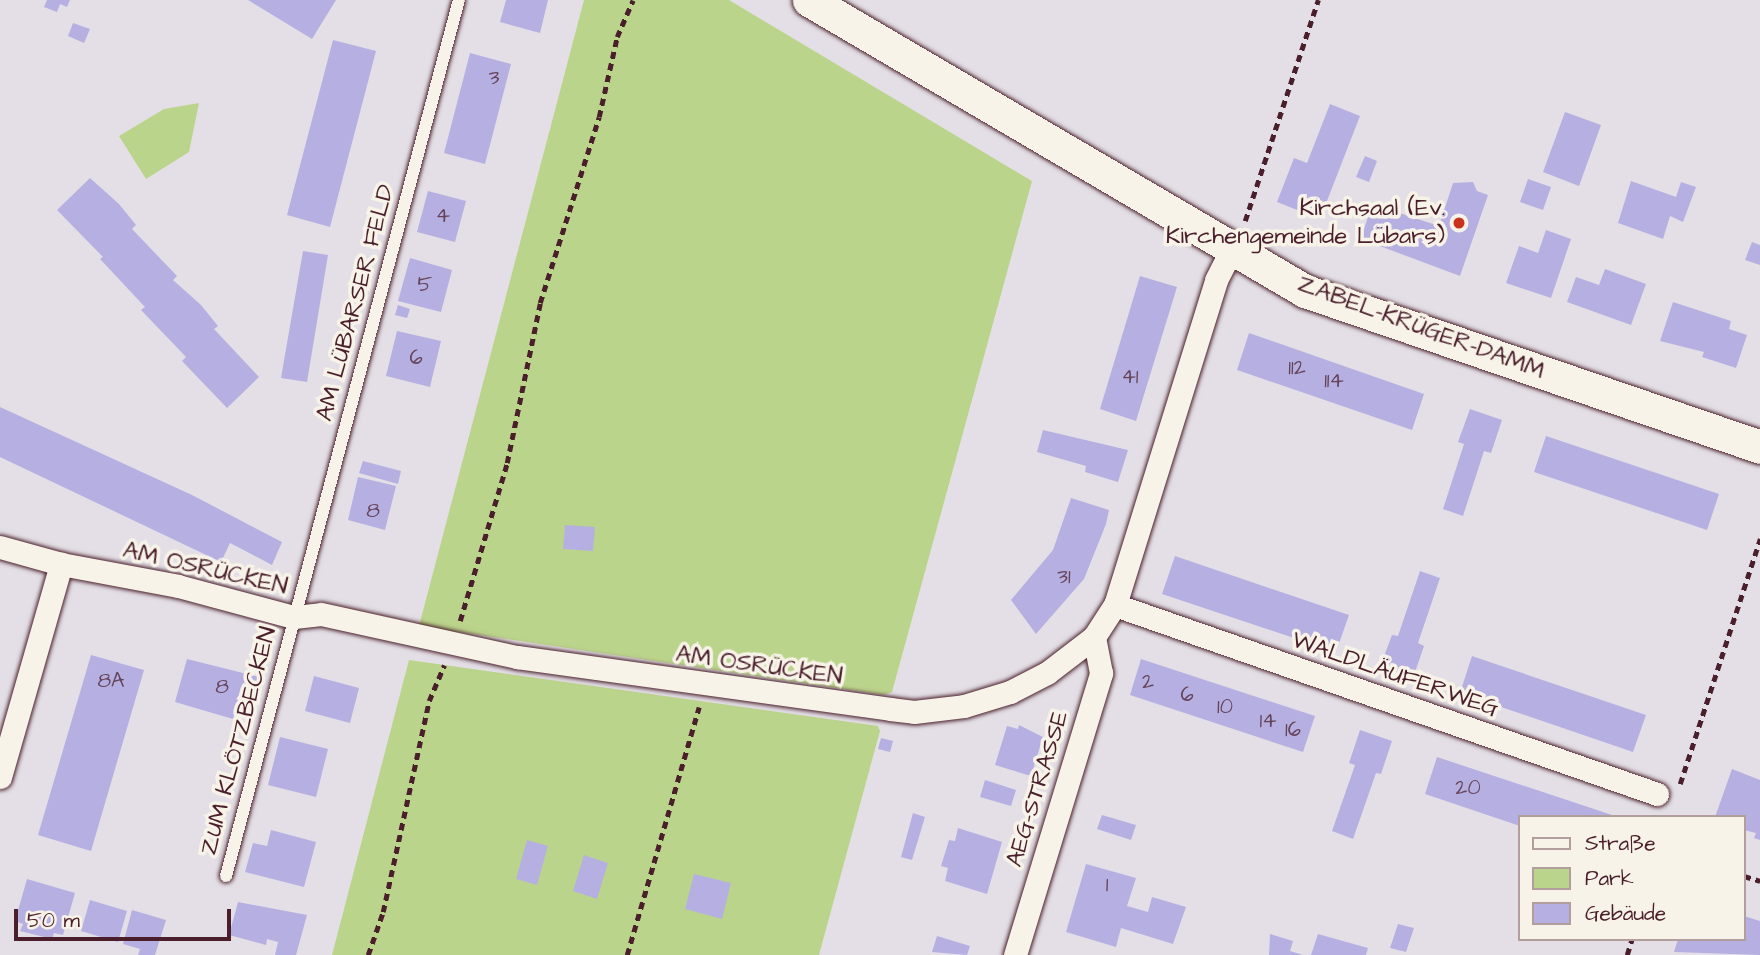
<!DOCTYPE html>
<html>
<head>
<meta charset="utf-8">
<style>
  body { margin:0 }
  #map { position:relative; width:1760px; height:955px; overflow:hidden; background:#e4dfe6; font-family:"Architects Daughter",sans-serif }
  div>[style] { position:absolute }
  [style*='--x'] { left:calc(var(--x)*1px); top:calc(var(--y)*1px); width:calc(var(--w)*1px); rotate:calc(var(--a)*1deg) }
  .green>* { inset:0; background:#bbd48b }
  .building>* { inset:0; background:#b6b0e2 }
  .path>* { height:4.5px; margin-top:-2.25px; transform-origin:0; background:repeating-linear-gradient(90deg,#4a1f2b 0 7px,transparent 0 12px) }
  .roads { filter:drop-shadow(0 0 2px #4a1f2b) drop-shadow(0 0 2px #4a1f2b) }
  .lane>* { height:12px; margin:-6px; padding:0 6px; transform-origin:6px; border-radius:6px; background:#f7f3e8 }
  .street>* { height:23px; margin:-11.5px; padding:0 11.5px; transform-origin:11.5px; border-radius:11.5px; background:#f7f3e8 }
  .secondary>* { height:33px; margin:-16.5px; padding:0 16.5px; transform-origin:16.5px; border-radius:16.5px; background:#f7f3e8 }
  .dots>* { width:19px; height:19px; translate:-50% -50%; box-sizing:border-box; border:4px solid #f7f3e8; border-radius:50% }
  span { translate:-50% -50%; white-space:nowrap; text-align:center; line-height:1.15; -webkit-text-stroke:7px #f7f3e8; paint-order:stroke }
  .number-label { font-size:21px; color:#654359 }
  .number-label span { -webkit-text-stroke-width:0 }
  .poi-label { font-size:24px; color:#4a1f2b }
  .right { translate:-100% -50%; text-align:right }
  .street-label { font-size:24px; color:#4a1f2b }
  .legend { position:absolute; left:1518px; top:815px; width:228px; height:126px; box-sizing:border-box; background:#f7f3e8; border:2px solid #b29e9c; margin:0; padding:9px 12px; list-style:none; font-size:21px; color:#4a1f2b }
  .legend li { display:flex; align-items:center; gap:14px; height:35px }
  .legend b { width:35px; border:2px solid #b29e9c }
  .scale { position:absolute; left:14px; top:909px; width:217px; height:32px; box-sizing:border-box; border:4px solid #4a1f2b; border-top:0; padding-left:9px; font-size:21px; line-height:24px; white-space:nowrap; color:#4a1f2b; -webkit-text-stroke:5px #f7f3e8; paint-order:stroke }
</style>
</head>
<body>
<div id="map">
  <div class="green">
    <i style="clip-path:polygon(584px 0,729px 0,1032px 181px,892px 692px,884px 695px,419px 626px)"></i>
    <i style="clip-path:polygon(199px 103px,189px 152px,146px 179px,119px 136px,164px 109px)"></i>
    <i style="clip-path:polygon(409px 660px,878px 726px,880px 731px,819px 955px,332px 955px)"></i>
  </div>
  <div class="building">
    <i style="clip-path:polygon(47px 0,70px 0,67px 7px,60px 4px,57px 12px,44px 7px)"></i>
    <i style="clip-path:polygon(248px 0,336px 0,312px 39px)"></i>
    <i style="clip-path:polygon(506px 0,548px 0,540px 33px,500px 22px)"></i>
    <i style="clip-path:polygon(73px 23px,90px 29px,84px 43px,68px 36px)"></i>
    <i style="clip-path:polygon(333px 40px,376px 51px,330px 227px,287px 215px)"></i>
    <i style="clip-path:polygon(470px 53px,511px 64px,485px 164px,444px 153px)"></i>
    <i style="clip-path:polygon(1330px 104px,1360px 116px,1320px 219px,1277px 202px,1294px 158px,1307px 163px)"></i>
    <i style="clip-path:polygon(1565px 112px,1601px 125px,1579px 186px,1543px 172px)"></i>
    <i style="clip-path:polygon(1365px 156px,1377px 161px,1369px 182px,1356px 177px)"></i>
    <i style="clip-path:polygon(90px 178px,119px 204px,136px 225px,132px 229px,177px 276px,173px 280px,201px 305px,218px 326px,214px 329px,259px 377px,227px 408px,182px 361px,186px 357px,141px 310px,145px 307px,100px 259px,103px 257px,57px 210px)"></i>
    <i style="clip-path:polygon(1528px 179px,1551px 187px,1543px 210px,1520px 202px)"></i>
    <i style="clip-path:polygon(1631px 181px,1676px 197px,1681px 182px,1696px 187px,1683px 222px,1670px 216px,1663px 239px,1618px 223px)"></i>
    <i style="clip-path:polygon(1473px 182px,1477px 191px,1488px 195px,1460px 276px,1361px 239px,1372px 204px,1439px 226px,1453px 183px)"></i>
    <i style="clip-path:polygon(428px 191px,466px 201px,455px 242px,417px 232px)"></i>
    <i style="clip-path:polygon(1546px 230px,1571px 239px,1551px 298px,1506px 283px,1519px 246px,1538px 253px)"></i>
    <i style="clip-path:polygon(1752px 242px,1760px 245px,1760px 265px,1745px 260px)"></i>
    <i style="clip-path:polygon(303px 251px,328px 255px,307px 382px,281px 378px)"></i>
    <i style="clip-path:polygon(410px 258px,452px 270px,441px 312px,398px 301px)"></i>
    <i style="clip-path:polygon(1605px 269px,1646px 284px,1631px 325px,1567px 302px,1576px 277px,1599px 285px)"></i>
    <i style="clip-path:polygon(1140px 276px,1177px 287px,1136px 421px,1100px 409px)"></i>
    <i style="clip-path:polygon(1673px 302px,1731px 321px,1729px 329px,1747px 335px,1736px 368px,1702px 357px,1704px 352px,1660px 341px)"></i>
    <i style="clip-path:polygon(398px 305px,410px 309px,407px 318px,395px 315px)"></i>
    <i style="clip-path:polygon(397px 331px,441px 341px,430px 387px,386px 376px)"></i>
    <i style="clip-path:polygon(1249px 333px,1424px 394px,1412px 430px,1237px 370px)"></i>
    <i style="clip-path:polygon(0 407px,192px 495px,282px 542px,272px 565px,230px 543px,221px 562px,0 457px)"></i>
    <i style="clip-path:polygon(1470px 409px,1502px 420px,1491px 453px,1484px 451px,1463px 516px,1443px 509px,1464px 444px,1458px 442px)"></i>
    <i style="clip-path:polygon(1043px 430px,1128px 450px,1118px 482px,1085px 472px,1086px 466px,1037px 452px)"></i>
    <i style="clip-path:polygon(1546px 436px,1719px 494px,1707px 530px,1534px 472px)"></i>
    <i style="clip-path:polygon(363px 461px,401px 471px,398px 484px,359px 473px)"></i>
    <i style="clip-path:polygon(358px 477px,396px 486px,385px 530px,348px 520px)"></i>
    <i style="clip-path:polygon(1071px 498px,1109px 510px,1106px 524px,1084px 579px,1036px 634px,1011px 600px,1053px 550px)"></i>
    <i style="clip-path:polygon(565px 525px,595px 527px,593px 551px,563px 549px)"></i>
    <i style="clip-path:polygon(1175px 556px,1349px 615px,1336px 652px,1162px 594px)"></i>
    <i style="clip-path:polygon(1420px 571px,1440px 578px,1418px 643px,1424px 646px,1413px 678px,1380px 667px,1392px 635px,1398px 636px)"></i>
    <i style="clip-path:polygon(91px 655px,144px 670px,91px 851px,38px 835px)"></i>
    <i style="clip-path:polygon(1472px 656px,1646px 715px,1633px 752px,1460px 693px)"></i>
    <i style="clip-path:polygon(187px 659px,259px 677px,251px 703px,239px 699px,233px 719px,175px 702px)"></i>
    <i style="clip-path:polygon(1141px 659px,1315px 716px,1303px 752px,1130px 695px)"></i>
    <i style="clip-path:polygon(314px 676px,359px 688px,350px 723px,305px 711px)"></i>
    <i style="clip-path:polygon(1019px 725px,1043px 737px,1031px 776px,995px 765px,1007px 726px,1018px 729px)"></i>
    <i style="clip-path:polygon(1360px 730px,1392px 741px,1381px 774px,1376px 773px,1353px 839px,1332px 831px,1355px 765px,1349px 763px)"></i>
    <i style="clip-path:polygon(280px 737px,328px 749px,316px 797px,268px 785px)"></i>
    <i style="clip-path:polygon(881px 738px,893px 741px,890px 752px,878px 749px)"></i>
    <i style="clip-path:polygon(1437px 757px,1615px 816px,1615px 817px,1520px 817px,1520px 826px,1425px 794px)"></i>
    <i style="clip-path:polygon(1732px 769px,1760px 780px,1760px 840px,1754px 838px,1756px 833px,1744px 830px,1744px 817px,1715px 817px)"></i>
    <i style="clip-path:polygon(985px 780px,1016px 790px,1011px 806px,980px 797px)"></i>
    <i style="clip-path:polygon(913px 813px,925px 817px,912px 860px,901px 857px)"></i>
    <i style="clip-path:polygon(1102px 815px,1136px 825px,1131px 840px,1097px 829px)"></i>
    <i style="clip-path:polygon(958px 828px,1002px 842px,987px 894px,945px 881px,948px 868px,941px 866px,949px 840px,955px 841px)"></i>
    <i style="clip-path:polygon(271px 830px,316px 842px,304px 887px,245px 872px,253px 843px,267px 846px)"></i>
    <i style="clip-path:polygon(527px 840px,548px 846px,537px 885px,516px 879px)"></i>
    <i style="clip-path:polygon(584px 855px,608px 863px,597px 899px,573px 891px)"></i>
    <i style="clip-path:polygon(1086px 864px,1136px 878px,1127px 906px,1148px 912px,1152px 897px,1186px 907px,1173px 944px,1121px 928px,1116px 947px,1066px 932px)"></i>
    <i style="clip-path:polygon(694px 874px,731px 883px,722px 919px,685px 909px)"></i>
    <i style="clip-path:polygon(27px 879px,75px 893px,63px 935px,54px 933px,52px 939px,20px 931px,23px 924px,15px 921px)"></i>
    <i style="clip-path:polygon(90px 900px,127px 911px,118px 942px,81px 931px)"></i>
    <i style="clip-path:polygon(238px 902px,307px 915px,296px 955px,275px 955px,278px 942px,267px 939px,266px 945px,229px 935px)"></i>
    <i style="clip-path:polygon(132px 910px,166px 920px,155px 955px,138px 955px,140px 949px,123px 944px)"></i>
    <i style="clip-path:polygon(1744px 916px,1760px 921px,1760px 955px,1674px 952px,1678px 939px,1744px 939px)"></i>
    <i style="clip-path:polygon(1398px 924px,1414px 928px,1406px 952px,1390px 948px)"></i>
    <i style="clip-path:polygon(1270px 934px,1293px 941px,1290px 951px,1303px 955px,1269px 955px)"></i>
    <i style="clip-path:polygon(1318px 934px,1368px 948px,1366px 955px,1311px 955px)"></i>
    <i style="clip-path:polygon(937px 936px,970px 946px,967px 955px,932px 952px)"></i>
  </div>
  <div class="path">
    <i style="--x:1245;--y:221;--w:233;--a:-71.7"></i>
    <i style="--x:460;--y:621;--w:165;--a:-73.4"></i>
    <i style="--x:507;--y:463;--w:163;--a:-78.3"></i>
    <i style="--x:540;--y:303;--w:195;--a:-72.4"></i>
    <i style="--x:599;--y:117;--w:82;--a:-77.3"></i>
    <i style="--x:617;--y:37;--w:40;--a:-66.6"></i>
    <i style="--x:1680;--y:784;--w:258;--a:-71.9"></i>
    <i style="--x:1744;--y:876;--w:17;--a:17"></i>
    <i style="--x:368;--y:955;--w:46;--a:-70.8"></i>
    <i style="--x:383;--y:912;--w:216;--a:-77.7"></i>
    <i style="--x:429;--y:701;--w:39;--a:-67"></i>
    <i style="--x:627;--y:955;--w:258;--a:-73.8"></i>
    <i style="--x:1627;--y:955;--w:17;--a:-73"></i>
  </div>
  <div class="roads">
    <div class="lane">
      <i style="--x:226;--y:876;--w:906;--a:-75.11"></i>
    </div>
    <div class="street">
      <i style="--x:0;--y:547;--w:63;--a:15.6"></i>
      <i style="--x:61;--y:564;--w:119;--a:10.6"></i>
      <i style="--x:178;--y:586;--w:120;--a:15"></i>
      <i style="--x:294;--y:617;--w:27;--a:-6"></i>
      <i style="--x:321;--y:614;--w:201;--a:12.4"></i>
      <i style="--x:517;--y:657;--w:377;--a:7.9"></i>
      <i style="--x:890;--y:709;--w:24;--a:7"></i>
      <i style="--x:914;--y:712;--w:50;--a:-6.8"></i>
      <i style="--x:964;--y:706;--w:48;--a:-16.9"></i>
      <i style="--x:1010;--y:692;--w:42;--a:-27.2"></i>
      <i style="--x:1047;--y:673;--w:59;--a:-37.5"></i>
      <i style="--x:1094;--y:637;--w:38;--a:-57"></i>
      <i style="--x:1115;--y:605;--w:340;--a:-72.7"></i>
      <i style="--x:1216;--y:280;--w:34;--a:-63"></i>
      <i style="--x:1115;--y:605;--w:574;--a:19.22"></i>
      <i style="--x:0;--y:777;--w:222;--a:-74"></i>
      <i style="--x:1015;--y:955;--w:295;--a:-73"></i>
      <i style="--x:1101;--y:673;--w:37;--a:-101"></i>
    </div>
    <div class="secondary">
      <i style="--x:809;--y:0;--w:575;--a:30.4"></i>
      <i style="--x:1305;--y:291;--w:481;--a:18.9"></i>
    </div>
  </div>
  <div class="dots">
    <i style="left:1459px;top:223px;background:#c8321e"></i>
  </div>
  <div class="number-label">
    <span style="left:494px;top:78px">3</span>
    <span style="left:443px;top:216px">4</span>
    <span style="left:425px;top:285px">5</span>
    <span style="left:416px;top:358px">6</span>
    <span style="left:1297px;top:368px">112</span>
    <span style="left:1130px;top:377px">41</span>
    <span style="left:1334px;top:381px">114</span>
    <span style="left:373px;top:511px">8</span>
    <span style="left:1064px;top:577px">31</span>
    <span style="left:111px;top:681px">8A</span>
    <span style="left:1148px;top:682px">2</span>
    <span style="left:222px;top:687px">8</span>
    <span style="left:1187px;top:695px">6</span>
    <span style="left:1225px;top:707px">10</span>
    <span style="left:1268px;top:721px">14</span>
    <span style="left:1293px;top:730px">16</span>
    <span style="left:1468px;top:788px">20</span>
    <span style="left:1107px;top:885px">1</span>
  </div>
  <div class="poi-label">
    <span class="right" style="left:1445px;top:223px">Kirchsaal (Ev.<br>Kirchengemeinde Lübars)</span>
  </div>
  <div class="street-label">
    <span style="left:356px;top:303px;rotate:-75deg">AM LÜBARSER FELD</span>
    <span style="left:1421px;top:328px;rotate:20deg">ZABEL-KRÜGER-DAMM</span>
    <span style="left:205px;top:569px;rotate:13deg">AM OSRÜCKEN</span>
    <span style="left:759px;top:666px;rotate:8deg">AM OSRÜCKEN</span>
    <span style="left:1395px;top:675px;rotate:19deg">WALDLÄUFERWEG</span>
    <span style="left:239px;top:741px;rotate:-75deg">ZUM KLÖTZBECKEN</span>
    <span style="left:1038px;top:789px;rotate:-73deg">AEG-STRASSE</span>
  </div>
  <ul class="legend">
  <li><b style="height:9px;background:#f7f3e8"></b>Straße</li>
  <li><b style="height:19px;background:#bbd48b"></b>Park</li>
  <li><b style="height:19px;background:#b6b0e2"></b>Gebäude</li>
  </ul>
  <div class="scale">50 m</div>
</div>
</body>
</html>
